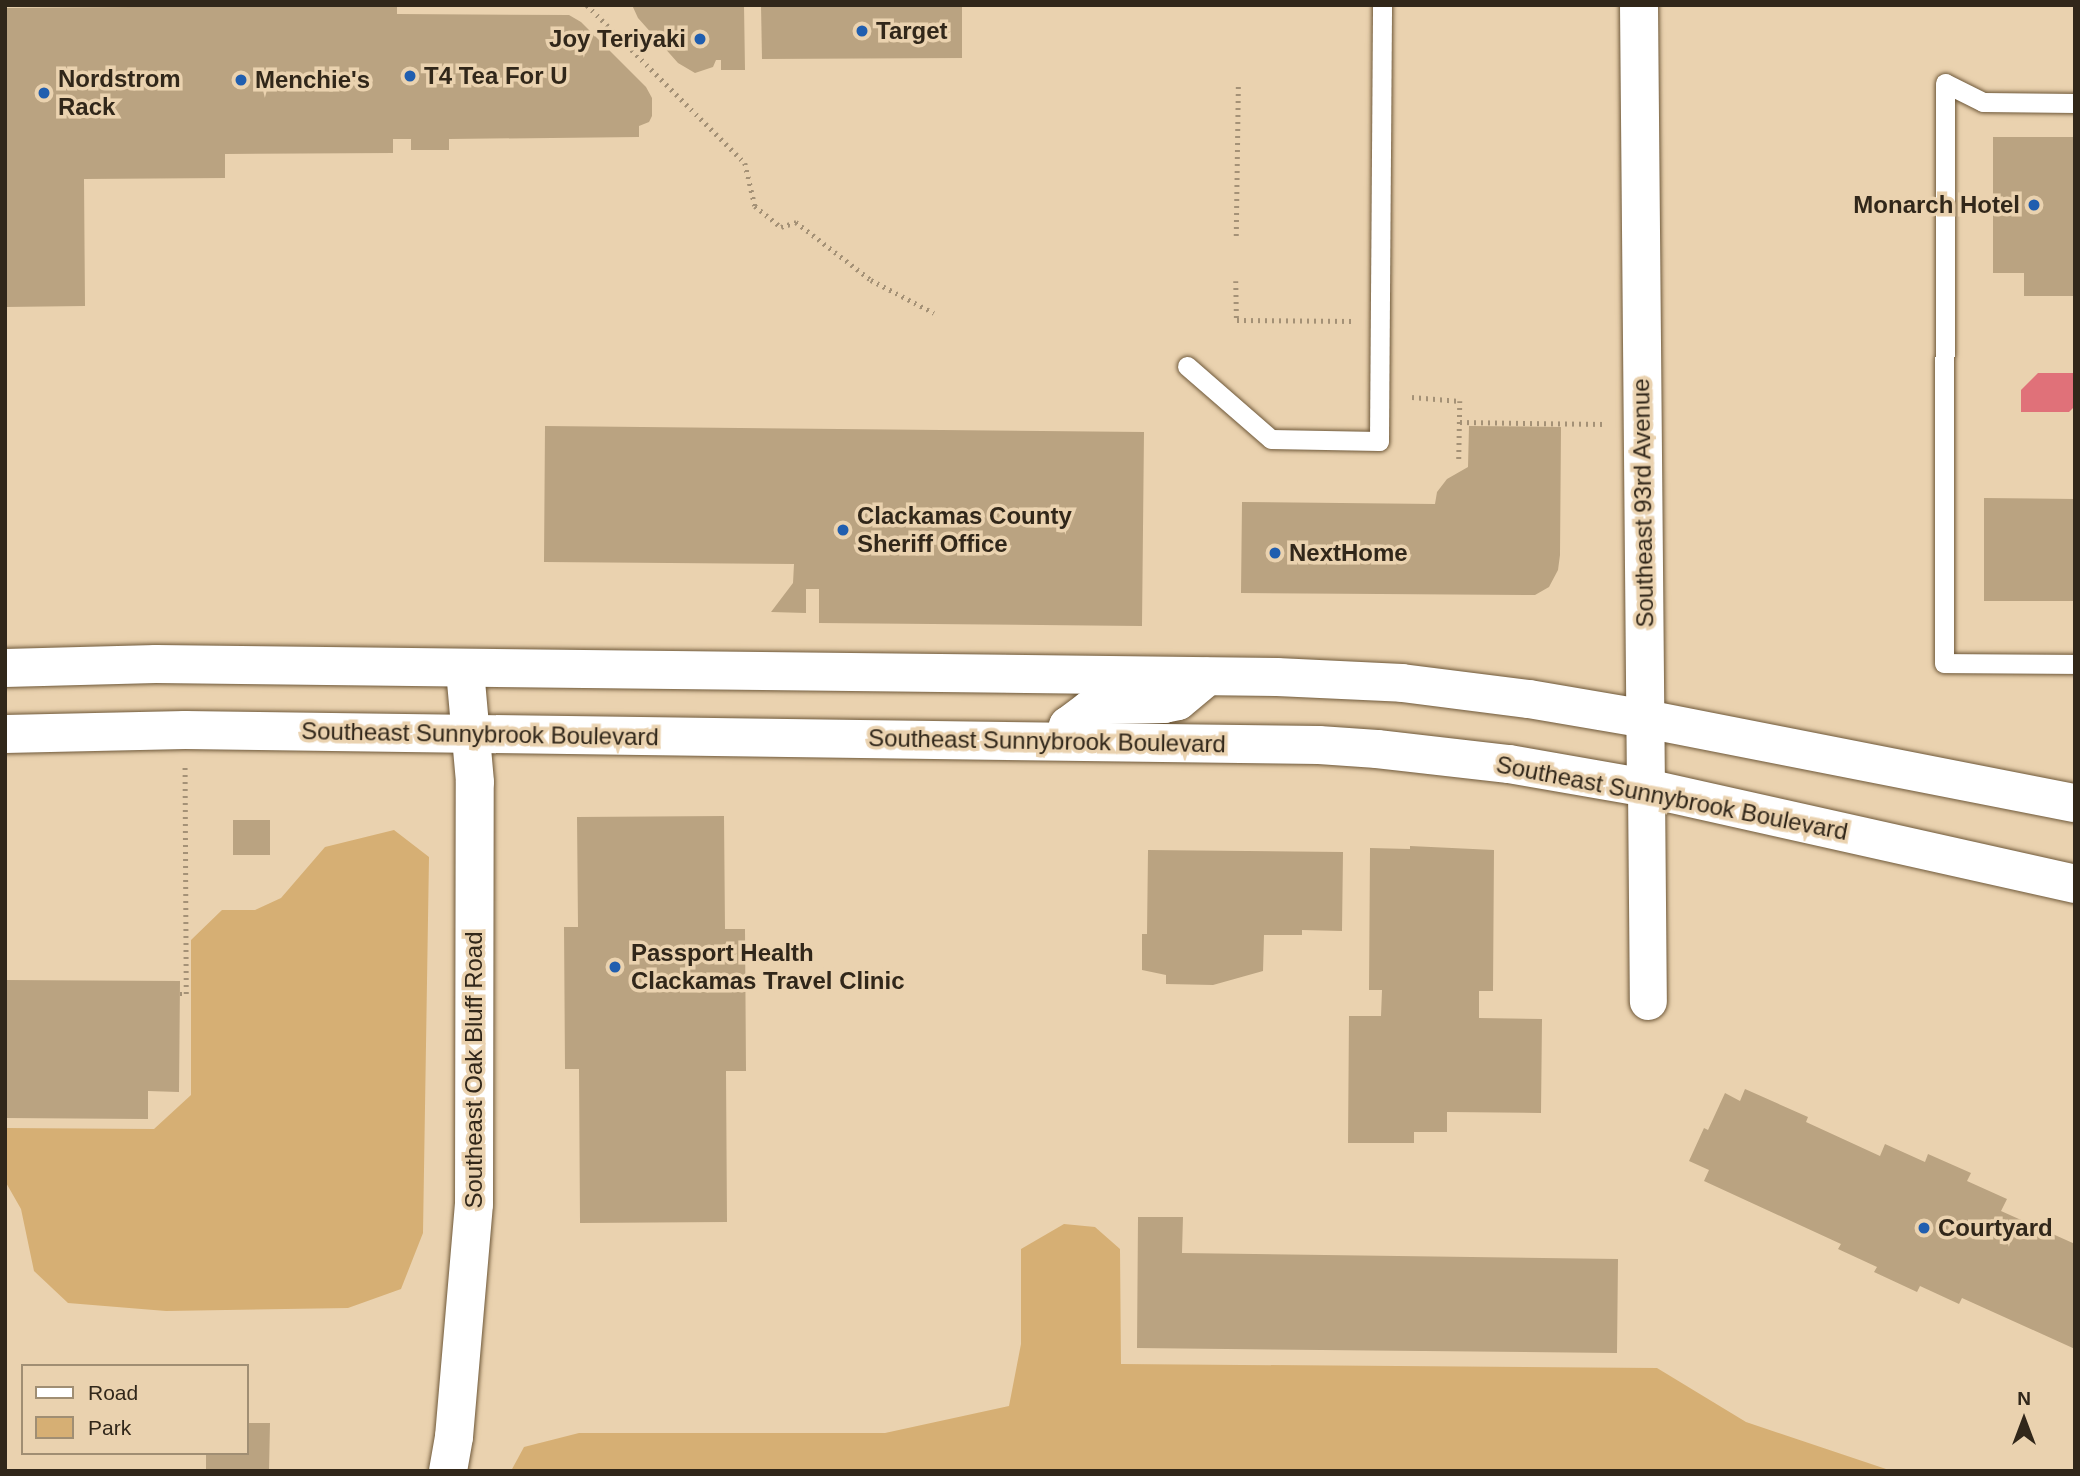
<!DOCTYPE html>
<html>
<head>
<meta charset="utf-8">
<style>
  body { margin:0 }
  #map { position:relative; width:2080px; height:1476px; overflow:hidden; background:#ead2af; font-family:Arial,sans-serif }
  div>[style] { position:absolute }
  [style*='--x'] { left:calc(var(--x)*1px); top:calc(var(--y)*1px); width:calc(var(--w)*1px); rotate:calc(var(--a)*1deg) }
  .green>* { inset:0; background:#d6af74 }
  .water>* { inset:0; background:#e07179 }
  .building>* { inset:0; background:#baa381 }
  .path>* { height:4.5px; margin-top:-2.25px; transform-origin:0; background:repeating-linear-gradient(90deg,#a49176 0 2px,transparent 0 7px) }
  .roads { filter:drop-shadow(0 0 2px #6e5839) drop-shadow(0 0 2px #6e5839) }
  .service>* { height:19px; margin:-9.5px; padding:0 9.5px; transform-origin:9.5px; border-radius:9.5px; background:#fff }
  .minor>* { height:37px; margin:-18.5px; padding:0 18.5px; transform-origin:18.5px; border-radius:18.5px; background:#fff }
  .tertiary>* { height:38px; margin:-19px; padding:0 19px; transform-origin:19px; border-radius:19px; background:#fff }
  .secondary>* { height:38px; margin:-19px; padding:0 19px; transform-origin:19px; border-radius:19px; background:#fff }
  .dots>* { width:19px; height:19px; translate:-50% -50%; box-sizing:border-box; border:4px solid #ead2af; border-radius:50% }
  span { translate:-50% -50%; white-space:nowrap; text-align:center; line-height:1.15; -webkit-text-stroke:7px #ead2af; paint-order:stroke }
  .poi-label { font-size:24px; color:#31271a; font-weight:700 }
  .left { translate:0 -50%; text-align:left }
  .right { translate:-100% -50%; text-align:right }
  .street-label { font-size:24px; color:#31271a }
  .frame { position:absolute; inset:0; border:7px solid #31271a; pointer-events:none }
  .legend { position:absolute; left:21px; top:1364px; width:228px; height:91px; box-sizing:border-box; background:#ead2af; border:2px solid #a08e73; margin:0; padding:9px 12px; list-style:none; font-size:21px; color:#31271a }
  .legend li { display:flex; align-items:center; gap:14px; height:35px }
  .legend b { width:35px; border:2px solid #a08e73 }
  .north { position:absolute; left:1989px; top:1385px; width:70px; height:70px; -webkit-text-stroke:5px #ead2af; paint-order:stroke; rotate:0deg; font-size:19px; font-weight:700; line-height:28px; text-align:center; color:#31271a }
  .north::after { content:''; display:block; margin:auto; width:24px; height:32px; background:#31271a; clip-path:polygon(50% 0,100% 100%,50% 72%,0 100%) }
</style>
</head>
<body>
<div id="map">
  <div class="green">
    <i style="clip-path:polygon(394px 830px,429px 857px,423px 1233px,401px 1289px,348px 1308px,166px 1311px,68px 1303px,34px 1271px,21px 1209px,5px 1181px,5px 1128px,154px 1129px,191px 1095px,191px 940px,222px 910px,255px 910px,281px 898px,325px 847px)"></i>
    <i style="clip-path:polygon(1064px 1224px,1095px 1227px,1120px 1249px,1121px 1364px,1657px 1368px,1746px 1422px,1892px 1471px,511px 1471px,524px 1447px,579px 1433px,885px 1433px,1009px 1406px,1021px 1344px,1021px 1249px)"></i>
  </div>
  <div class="water">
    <i style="clip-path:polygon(2038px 373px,2075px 373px,2075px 406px,2069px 412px,2021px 412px,2021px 390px)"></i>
  </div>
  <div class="building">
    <i style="clip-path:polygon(397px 5px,397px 14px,569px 15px,581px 22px,646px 87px,652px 98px,652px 116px,649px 122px,639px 126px,639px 137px,449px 139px,449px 150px,411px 150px,411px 139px,393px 139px,393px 153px,225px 154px,225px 178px,84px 179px,85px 306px,5px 307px,5px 8px)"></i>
    <i style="clip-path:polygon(632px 5px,744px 5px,745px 70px,721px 70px,721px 60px,716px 60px,713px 67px,695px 73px,678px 63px,638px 18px)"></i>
    <i style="clip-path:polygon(761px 5px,962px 5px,962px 58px,762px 59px)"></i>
    <i style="clip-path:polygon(1993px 137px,2075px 137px,2075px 296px,2024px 296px,2024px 273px,1993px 273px)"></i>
    <i style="clip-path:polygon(545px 426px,1144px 432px,1142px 626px,819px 623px,819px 589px,806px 589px,806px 613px,771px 612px,793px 583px,794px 564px,544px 562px)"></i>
    <i style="clip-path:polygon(1469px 426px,1561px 427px,1560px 555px,1558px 570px,1549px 587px,1535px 595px,1241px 593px,1242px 502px,1435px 504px,1437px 492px,1447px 479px,1468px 467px)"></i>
    <i style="clip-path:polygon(1984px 498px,2075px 499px,2075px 601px,1984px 601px)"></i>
    <i style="clip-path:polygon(724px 816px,725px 929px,745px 929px,746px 1071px,726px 1071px,727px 1222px,580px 1223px,579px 1069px,565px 1069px,564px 927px,578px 927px,577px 817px)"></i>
    <i style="clip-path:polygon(233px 820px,270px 820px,270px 855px,233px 855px)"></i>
    <i style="clip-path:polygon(1410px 846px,1494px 850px,1493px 991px,1479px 991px,1479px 1018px,1542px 1019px,1541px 1113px,1447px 1112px,1447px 1132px,1414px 1132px,1414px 1143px,1348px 1143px,1349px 1016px,1381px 1016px,1382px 990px,1369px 990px,1370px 848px,1410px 849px)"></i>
    <i style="clip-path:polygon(1148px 850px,1343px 852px,1342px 931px,1302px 930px,1302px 935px,1264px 935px,1263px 971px,1213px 985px,1166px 984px,1166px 975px,1142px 970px,1142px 934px,1147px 934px)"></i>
    <i style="clip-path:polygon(5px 980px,180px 981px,179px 1092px,148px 1091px,148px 1119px,5px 1118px)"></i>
    <i style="clip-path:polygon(1745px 1089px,1808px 1117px,1806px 1122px,1880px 1156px,1885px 1144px,1925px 1162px,1928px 1154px,1971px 1173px,1967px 1181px,2007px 1199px,2001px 1211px,2075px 1244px,2075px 1349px,1962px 1298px,1959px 1304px,1920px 1286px,1917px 1292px,1874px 1272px,1877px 1267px,1838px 1249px,1841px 1244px,1704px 1181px,1709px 1170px,1689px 1161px,1704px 1128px,1708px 1130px,1725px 1093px,1740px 1101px)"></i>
    <i style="clip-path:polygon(1138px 1217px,1183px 1217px,1182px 1253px,1618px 1259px,1617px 1353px,1137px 1348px)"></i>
    <i style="clip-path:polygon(247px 1423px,270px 1423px,269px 1471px,206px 1471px,206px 1453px,247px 1453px)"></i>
  </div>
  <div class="path">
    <i style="--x:587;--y:5;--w:223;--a:45"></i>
    <i style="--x:745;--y:163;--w:44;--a:76.9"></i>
    <i style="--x:755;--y:206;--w:33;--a:39"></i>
    <i style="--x:781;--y:227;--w:16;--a:-18"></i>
    <i style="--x:796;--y:222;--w:95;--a:37.7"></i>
    <i style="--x:871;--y:280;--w:71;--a:27.6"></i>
    <i style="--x:1236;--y:236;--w:151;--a:-89.2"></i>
    <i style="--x:1236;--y:281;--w:39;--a:89"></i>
    <i style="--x:1237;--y:320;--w:117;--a:0.5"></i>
    <i style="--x:1412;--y:397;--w:48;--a:4.8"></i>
    <i style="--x:1460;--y:401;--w:60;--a:91"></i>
    <i style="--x:1460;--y:422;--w:146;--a:0.8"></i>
    <i style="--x:180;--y:994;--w:6;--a:0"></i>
    <i style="--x:186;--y:994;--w:228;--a:-90.3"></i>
  </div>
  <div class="roads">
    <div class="service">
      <i style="--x:2075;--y:103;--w:92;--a:-179.4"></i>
      <i style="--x:1983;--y:102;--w:42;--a:-153.4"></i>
      <i style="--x:1945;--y:83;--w:580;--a:90.1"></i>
      <i style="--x:1944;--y:663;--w:131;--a:0.4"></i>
      <i style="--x:1187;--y:366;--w:111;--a:41"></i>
      <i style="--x:1271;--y:439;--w:108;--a:1.1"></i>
      <i style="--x:1379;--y:441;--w:436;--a:-89.6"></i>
    </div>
    <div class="minor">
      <i style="--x:1646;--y:788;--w:213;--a:89.5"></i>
    </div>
    <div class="tertiary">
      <i style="--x:1639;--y:5;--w:783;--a:89.49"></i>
      <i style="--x:448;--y:1471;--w:35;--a:-80"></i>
      <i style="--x:454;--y:1437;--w:234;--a:-85.1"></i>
      <i style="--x:474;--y:1204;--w:422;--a:-89.9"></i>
      <i style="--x:475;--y:782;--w:113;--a:-95.1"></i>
    </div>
    <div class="secondary">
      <i style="--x:5;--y:668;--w:151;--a:-1.5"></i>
      <i style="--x:156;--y:664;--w:1121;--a:0.66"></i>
      <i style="--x:1277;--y:677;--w:125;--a:2.7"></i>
      <i style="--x:1402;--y:683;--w:128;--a:7.2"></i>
      <i style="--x:1529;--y:699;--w:119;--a:9.7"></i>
      <i style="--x:1646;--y:719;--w:437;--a:11.1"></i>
      <i style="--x:5;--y:734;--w:180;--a:-1.3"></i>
      <i style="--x:185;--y:730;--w:1134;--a:0.76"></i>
      <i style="--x:1319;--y:745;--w:58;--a:3.9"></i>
      <i style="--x:1377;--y:749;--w:133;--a:6.5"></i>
      <i style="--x:1509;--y:764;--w:139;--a:9.9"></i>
      <i style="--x:1646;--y:788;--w:440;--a:12.6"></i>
      <i style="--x:1064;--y:741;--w:16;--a:-75"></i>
      <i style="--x:1068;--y:726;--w:26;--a:-37"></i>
      <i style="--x:1089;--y:710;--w:19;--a:-16"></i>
      <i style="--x:1107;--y:705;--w:57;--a:-1"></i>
      <i style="--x:1164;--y:704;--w:14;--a:-12"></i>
      <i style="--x:1178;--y:701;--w:38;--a:-40"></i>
    </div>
  </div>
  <div class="dots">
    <i style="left:862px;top:31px;background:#205eaf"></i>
    <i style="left:700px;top:39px;background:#205eaf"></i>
    <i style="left:410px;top:76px;background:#205eaf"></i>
    <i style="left:241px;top:80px;background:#205eaf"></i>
    <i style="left:44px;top:93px;background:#205eaf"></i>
    <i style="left:2034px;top:205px;background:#205eaf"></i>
    <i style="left:843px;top:530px;background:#205eaf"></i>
    <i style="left:1275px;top:553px;background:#205eaf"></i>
    <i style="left:615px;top:967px;background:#205eaf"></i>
    <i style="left:1924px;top:1228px;background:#205eaf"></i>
  </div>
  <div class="poi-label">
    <span class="left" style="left:876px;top:31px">Target</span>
    <span class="right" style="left:686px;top:39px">Joy Teriyaki</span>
    <span class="left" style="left:424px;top:76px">T4 Tea For U</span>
    <span class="left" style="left:58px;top:93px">Nordstrom<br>Rack</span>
    <span class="left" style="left:255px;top:80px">Menchie's</span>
    <span class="right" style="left:2020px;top:205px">Monarch Hotel</span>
    <span class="left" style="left:857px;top:530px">Clackamas County<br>Sheriff Office</span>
    <span class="left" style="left:1289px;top:553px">NextHome</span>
    <span class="left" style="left:631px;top:967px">Passport Health<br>Clackamas Travel Clinic</span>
    <span class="left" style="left:1938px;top:1228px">Courtyard</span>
  </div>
  <div class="street-label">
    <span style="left:1643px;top:503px;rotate:-91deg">Southeast 93rd Avenue</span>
    <span style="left:480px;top:734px;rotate:1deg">Southeast Sunnybrook Boulevard</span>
    <span style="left:1047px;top:741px;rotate:1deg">Southeast Sunnybrook Boulevard</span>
    <span style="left:1672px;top:798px;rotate:11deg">Southeast Sunnybrook Boulevard</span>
    <span style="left:474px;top:1070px;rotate:-90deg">Southeast Oak Bluff Road</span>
  </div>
  <div class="frame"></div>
  <ul class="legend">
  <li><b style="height:9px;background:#fff"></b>Road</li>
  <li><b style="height:19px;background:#d6af74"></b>Park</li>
  </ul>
  <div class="north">N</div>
</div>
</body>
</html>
